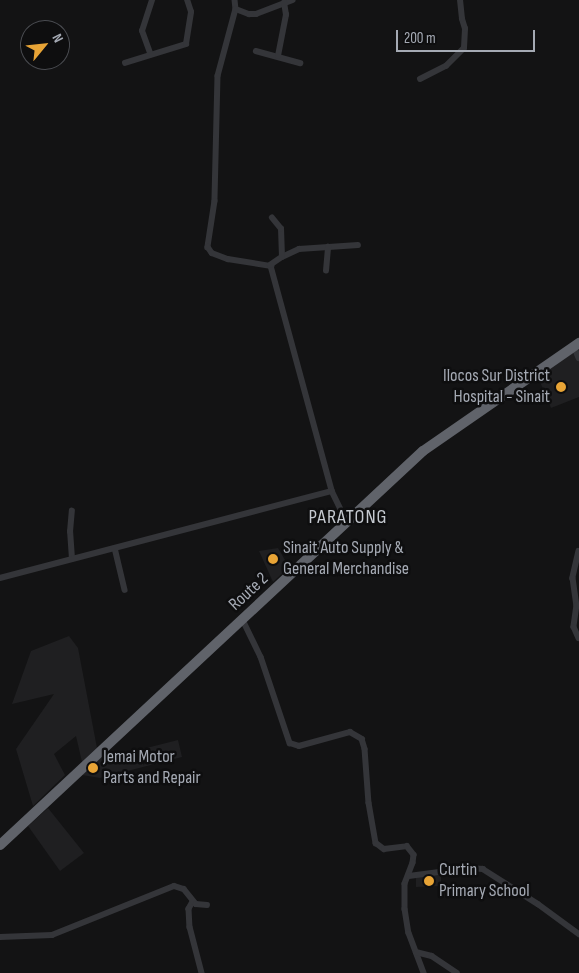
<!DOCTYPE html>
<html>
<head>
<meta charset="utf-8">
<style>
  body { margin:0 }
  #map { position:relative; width:579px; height:973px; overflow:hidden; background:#131314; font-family:"Sofia Sans Condensed",sans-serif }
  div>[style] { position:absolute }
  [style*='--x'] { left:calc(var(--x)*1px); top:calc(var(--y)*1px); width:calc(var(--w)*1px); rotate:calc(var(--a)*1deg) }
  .built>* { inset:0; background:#1f1f21 }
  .street>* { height:5.5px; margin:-2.75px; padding:0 2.75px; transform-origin:2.75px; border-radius:2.75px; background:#343539 }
  .highway>* { height:10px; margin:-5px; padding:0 5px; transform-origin:5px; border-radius:5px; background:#60636a }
  .dots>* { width:14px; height:14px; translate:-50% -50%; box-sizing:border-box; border:2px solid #0e0e0f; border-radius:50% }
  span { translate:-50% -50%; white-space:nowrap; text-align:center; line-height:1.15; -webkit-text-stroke:5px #0e0e0f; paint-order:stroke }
  .poi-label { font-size:18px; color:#a5aab4 }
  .right { translate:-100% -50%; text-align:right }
  .left { translate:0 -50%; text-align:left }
  .street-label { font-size:18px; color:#a5aab4 }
  .quarter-label { font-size:20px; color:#c5c9d0; letter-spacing:1px }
  .north { position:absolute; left:20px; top:20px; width:50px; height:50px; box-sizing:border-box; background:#0e0e0f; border:1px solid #4a4c51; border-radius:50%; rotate:62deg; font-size:14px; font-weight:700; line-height:20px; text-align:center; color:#a5aab4 }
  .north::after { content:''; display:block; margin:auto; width:18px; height:22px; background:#e8a436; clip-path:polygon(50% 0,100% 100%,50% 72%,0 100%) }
  .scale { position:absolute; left:396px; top:30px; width:139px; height:22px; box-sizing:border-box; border:2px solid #a5aab4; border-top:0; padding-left:6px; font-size:15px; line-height:18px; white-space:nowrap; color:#a5aab4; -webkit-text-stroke:4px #0e0e0f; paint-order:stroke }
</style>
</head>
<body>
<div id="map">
  <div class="built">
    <i style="clip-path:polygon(575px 350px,579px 360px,579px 397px,551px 408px,538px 377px)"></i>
    <i style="clip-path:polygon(278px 548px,289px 567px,273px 582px,259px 551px)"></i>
    <i style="clip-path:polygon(69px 636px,78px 648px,97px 748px,82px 762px,76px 736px,54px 754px,65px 775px,33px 806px,16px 749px,54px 694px,12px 704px,31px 651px)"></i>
    <i style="clip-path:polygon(178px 740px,182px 757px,100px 778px,82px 775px,106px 752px,107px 758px)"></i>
    <i style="clip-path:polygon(48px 808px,84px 853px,60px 871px,28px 826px)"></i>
    <i style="clip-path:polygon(441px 874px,441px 886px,416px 887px,416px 876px)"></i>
  </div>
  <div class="street">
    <i style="--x:235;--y:0;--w:9;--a:84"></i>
    <i style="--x:236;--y:9;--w:69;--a:105"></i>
    <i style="--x:218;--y:76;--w:125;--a:91.4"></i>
    <i style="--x:215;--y:201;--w:47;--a:98.7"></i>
    <i style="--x:208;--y:247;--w:7;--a:56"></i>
    <i style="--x:212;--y:253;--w:17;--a:21"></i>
    <i style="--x:228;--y:259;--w:44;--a:9.2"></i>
    <i style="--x:271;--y:266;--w:233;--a:74.8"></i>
    <i style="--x:332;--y:491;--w:34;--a:64"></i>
    <i style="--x:236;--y:9;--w:14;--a:21"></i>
    <i style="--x:249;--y:14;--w:7;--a:0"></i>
    <i style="--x:256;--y:14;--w:39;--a:-21"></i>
    <i style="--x:256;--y:51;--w:46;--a:15.3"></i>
    <i style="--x:150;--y:53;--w:23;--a:-110"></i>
    <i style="--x:142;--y:31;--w:33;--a:-72"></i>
    <i style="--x:278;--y:56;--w:42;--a:-79"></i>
    <i style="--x:286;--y:15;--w:12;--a:-99"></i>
    <i style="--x:125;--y:63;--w:64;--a:-17.3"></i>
    <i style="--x:186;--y:44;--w:32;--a:-81"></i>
    <i style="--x:191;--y:12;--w:13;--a:-108"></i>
    <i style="--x:420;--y:79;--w:29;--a:-27"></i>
    <i style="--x:446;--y:66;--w:25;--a:-45"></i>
    <i style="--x:464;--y:48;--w:19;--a:-87"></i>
    <i style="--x:465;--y:29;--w:10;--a:-107"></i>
    <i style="--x:462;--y:19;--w:19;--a:-96"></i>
    <i style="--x:282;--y:257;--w:19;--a:-25"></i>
    <i style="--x:299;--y:249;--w:59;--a:-3.9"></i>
    <i style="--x:270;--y:265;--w:14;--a:-34"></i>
    <i style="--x:282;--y:257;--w:28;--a:-92"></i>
    <i style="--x:281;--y:229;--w:14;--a:-129"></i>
    <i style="--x:326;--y:271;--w:24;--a:-85"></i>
    <i style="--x:574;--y:346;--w:13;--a:67"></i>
    <i style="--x:115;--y:548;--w:43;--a:76.6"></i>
    <i style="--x:579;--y:551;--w:28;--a:103"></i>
    <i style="--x:573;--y:578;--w:27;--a:82"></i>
    <i style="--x:577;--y:605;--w:22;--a:98"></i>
    <i style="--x:574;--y:627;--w:12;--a:66"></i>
    <i style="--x:72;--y:559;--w:27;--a:-94"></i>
    <i style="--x:70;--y:532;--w:21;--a:-85"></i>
    <i style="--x:0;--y:578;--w:343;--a:-14.7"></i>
    <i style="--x:243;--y:620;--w:41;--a:64.1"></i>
    <i style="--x:261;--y:657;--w:91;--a:71.4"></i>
    <i style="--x:290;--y:743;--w:9;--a:18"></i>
    <i style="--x:299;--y:746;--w:53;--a:-15.4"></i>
    <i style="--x:350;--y:732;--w:14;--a:30"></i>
    <i style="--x:362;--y:739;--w:10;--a:73"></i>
    <i style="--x:365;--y:749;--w:54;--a:85.8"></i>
    <i style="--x:369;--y:803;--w:41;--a:80.1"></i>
    <i style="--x:376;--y:843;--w:10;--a:37"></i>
    <i style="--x:384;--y:849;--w:23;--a:-7"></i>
    <i style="--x:407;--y:846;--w:11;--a:52"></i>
    <i style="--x:414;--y:855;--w:8;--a:97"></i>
    <i style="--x:413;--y:863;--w:22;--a:111"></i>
    <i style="--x:405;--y:884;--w:25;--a:90"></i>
    <i style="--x:405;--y:909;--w:24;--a:81"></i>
    <i style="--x:409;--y:933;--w:43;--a:69.4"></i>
    <i style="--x:409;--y:876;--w:61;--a:-7.6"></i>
    <i style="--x:469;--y:868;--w:14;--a:4"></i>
    <i style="--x:483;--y:869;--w:65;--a:32.5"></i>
    <i style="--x:538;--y:904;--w:51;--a:36.2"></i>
    <i style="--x:193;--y:902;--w:8;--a:120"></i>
    <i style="--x:189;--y:909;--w:18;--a:87"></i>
    <i style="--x:190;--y:927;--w:48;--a:75.4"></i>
    <i style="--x:0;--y:937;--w:52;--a:-2.2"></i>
    <i style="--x:52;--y:935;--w:131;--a:-21.9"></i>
    <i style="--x:174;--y:886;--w:10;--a:17"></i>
    <i style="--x:184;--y:889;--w:19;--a:51"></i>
    <i style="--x:196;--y:904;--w:11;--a:5"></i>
    <i style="--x:416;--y:952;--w:16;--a:14"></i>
    <i style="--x:432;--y:956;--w:30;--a:34"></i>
  </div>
  <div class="highway">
    <i style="--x:0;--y:845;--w:578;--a:-42.97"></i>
    <i style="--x:423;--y:451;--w:190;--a:-34.7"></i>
  </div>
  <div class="dots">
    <i style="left:561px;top:387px;background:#e8a436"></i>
    <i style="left:273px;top:559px;background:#e8a436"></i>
    <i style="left:93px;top:768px;background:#e8a436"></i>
    <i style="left:429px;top:881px;background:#e8a436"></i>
  </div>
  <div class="poi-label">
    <span class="right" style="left:550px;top:387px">Ilocos Sur District<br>Hospital - Sinait</span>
    <span class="left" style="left:283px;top:559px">Sinait Auto Supply &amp;<br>General Merchandise</span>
    <span class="left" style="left:103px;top:768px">Jemai Motor<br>Parts and Repair</span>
    <span class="left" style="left:439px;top:881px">Curtin<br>Primary School</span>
  </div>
  <div class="street-label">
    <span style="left:249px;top:592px;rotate:-43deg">Route 2</span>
  </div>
  <div class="quarter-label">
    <span style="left:348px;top:517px">PARATONG</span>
  </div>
  <div class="north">N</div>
  <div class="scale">200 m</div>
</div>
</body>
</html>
